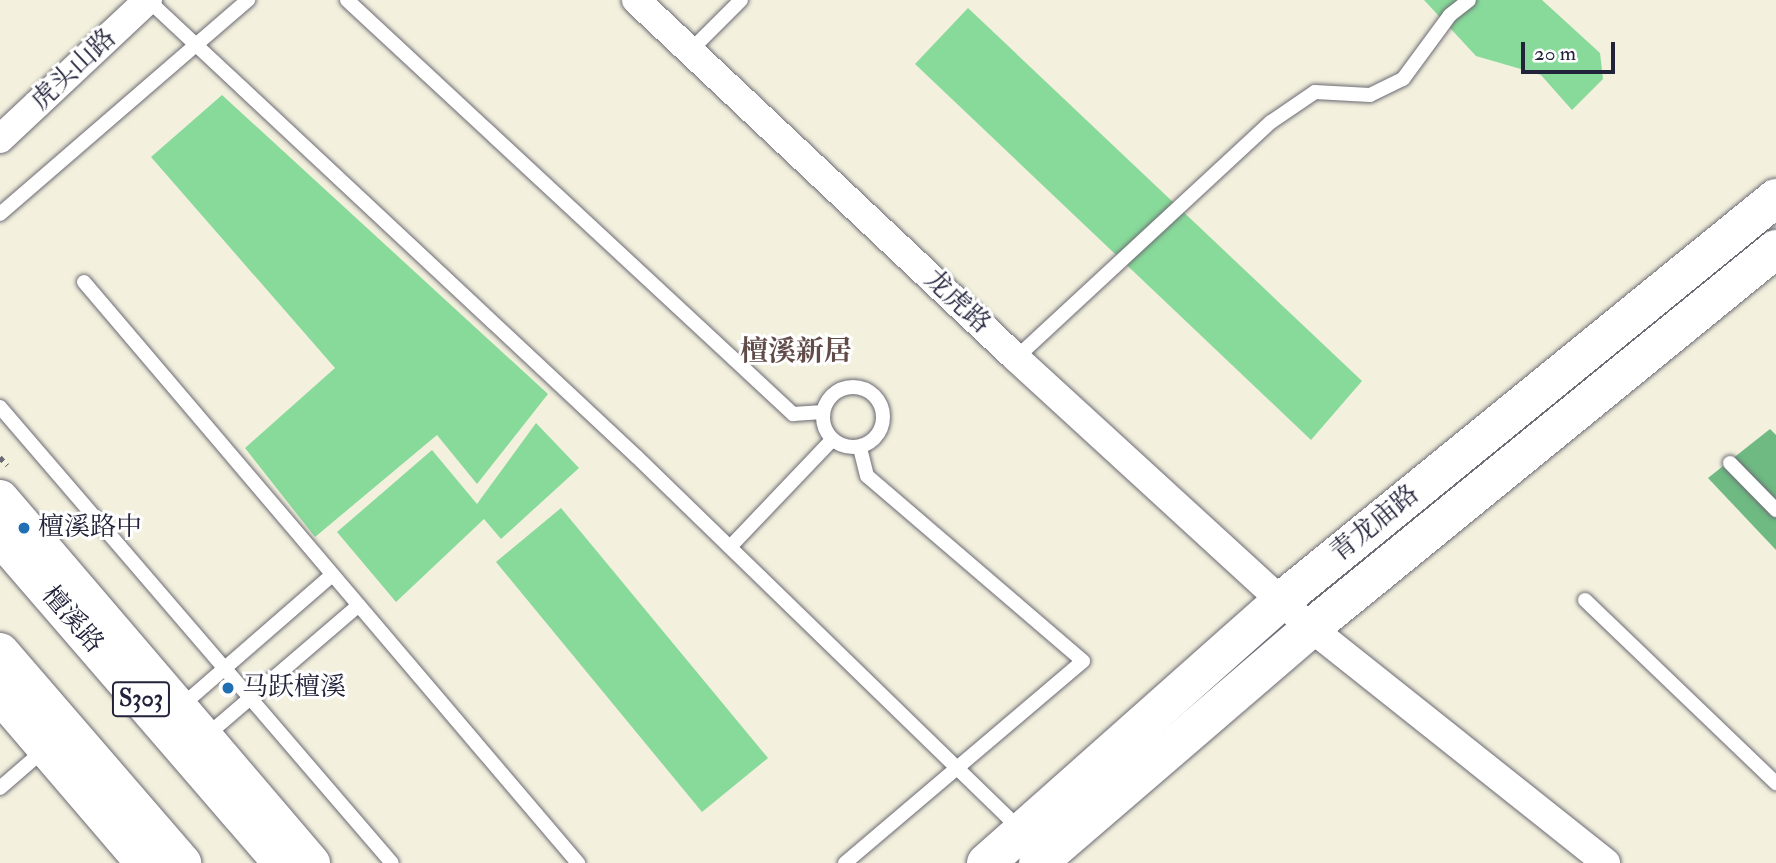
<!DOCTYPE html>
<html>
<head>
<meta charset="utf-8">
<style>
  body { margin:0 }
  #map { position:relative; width:1776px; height:863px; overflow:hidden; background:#f3f0dd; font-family:"IM FELL Double Pica","Noto Serif SC",serif }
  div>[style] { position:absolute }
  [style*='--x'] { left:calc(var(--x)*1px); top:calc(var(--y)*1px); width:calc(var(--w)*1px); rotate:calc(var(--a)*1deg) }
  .green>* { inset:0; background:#88da9a }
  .forest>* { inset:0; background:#6eba82 }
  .path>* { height:4.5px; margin-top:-2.25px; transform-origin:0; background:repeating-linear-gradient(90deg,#6b6a74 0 5px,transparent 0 10px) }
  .roads { filter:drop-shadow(0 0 2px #6b6a74) drop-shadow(0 0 2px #6b6a74) }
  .lane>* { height:14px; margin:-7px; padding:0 7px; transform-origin:7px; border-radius:7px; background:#fff }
  .lane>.ring { margin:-7px; padding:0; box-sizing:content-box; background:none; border:14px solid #fff; border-radius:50% }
  .street>* { height:28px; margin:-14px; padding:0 14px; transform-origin:14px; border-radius:14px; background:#fff }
  .secondary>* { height:38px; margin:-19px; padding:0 19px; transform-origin:19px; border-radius:19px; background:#fff }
  .primary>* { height:38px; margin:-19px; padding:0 19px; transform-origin:19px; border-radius:19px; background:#fff }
  .dots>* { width:19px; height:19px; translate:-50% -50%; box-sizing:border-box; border:4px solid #fff; border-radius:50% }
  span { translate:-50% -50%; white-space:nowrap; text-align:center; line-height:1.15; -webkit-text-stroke:6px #fff; paint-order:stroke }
  .shield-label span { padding:2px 5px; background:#fff; border:2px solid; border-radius:5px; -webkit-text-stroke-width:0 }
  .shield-label { font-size:24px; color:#22223b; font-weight:700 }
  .street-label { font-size:26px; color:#22223b }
  .poi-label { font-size:26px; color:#22223b }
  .left { translate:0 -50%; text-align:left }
  .neighbourhood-label { font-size:28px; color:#614b48; font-weight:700 }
  .scale { position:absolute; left:1521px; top:42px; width:94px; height:32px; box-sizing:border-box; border:4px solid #22223b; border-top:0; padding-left:9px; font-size:21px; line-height:24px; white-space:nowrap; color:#22223b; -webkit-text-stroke:5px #fff; paint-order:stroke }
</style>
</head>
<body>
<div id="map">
  <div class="green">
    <i style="clip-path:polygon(1424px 0,1542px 0,1600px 53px,1603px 79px,1572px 110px,1541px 75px,1476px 56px)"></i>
    <i style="clip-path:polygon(968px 8px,1362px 381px,1311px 440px,915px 64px)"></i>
    <i style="clip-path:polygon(222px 95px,548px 394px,477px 484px,437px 435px,315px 537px,245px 448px,335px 368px,151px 157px)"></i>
    <i style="clip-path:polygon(536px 423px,579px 468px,501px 539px,484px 519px,396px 602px,337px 532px,432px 450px,477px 504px)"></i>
    <i style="clip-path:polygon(561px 508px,768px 758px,702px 812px,496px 562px)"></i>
  </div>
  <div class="forest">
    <i style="clip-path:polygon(1770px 429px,1776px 435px,1776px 550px,1708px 478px)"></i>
  </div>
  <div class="path">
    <i style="--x:0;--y:457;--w:11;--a:49"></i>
  </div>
  <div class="roads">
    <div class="lane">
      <i style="--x:148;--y:0;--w:669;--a:43.06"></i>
      <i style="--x:637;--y:457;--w:537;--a:44.17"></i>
      <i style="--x:347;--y:0;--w:609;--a:42.87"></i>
      <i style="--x:793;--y:414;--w:30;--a:-4"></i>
      <i style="--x:690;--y:51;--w:72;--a:-45"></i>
      <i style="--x:0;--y:214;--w:328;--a:-40.8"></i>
      <i style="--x:84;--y:282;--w:763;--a:49.63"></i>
      <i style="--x:1016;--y:358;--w:347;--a:-42.8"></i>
      <i style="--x:1271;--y:122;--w:53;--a:-34.3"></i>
      <i style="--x:1315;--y:92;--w:55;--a:3.1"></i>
      <i style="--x:1370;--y:95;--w:37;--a:-26"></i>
      <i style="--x:1403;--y:79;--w:79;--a:-53.7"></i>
      <i style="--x:1450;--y:15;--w:24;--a:-38"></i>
      <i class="ring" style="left:823px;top:387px;width:46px;height:46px"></i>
      <i style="--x:0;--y:407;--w:601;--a:49.32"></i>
      <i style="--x:1730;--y:463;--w:66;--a:45.6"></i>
      <i style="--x:730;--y:547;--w:148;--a:-46.4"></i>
      <i style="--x:1585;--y:600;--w:265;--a:43.8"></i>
      <i style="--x:179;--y:708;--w:201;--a:-41"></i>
      <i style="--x:206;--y:736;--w:201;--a:-40.6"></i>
      <i style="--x:0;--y:788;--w:60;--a:-40.9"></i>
      <i style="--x:845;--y:863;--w:312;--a:-40.3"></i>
      <i style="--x:1083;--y:661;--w:284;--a:-139.4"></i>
      <i style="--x:867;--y:476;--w:30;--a:-104"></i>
    </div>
    <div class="street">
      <i style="--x:636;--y:0;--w:522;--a:43.29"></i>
      <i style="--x:1016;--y:358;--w:400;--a:42.5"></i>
      <i style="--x:1311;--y:628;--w:377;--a:38.5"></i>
      <i style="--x:0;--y:139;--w:203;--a:-43.2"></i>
    </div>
    <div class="secondary">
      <i style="--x:0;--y:499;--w:479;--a:49.5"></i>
      <i style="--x:0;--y:694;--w:223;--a:49.4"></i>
      <i style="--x:986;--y:863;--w:396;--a:-41.6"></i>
      <i style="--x:1282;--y:600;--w:637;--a:-39.14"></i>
      <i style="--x:1038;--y:863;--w:360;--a:-40.7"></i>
      <i style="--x:1311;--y:628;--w:600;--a:-39.18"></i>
    </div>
    <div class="primary">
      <i style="--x:0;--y:536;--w:432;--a:49.2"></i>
      <i style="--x:0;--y:652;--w:279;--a:49.2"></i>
    </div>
  </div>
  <div class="dots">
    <i style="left:24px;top:528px;background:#1f6fb2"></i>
    <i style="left:228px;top:688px;background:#1f6fb2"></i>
  </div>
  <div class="shield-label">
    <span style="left:141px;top:699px">S303</span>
  </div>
  <div class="street-label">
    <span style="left:74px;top:70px;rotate:-43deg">虎头山路</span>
    <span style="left:957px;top:302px;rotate:43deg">龙虎路</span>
    <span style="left:1375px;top:524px;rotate:-39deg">青龙庙路</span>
    <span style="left:72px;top:620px;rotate:49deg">檀溪路</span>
  </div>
  <div class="poi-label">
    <span class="left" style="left:38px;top:528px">檀溪路中</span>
    <span class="left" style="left:242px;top:688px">马跃檀溪</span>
  </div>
  <div class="neighbourhood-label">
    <span style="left:796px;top:352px">檀溪新居</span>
  </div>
  <div class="scale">20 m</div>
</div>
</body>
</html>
